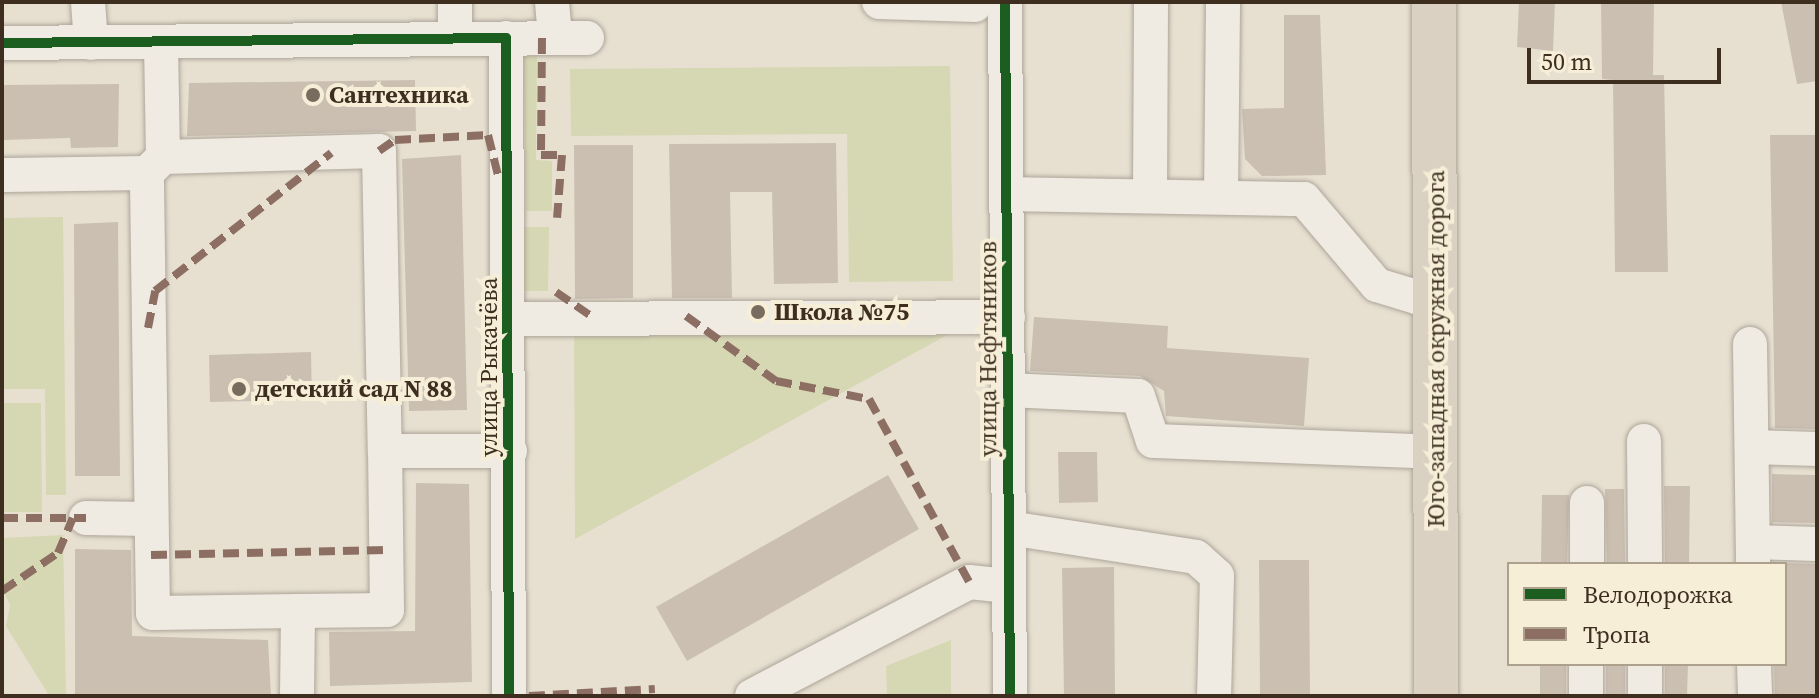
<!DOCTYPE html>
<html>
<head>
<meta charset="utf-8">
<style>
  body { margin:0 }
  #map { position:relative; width:1819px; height:698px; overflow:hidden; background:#e7e0d1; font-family:"Source Serif 4",serif }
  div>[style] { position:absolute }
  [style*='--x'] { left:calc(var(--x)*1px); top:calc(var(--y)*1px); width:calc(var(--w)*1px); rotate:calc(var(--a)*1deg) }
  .green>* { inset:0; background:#d6d7b3 }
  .building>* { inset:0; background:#cbbfb2 }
  .roads { filter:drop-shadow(0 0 2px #ada599) drop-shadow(0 0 2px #ada599) }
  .minor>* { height:34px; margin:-17px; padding:0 17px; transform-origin:17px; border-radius:17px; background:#efebe3 }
  .highway>* { height:44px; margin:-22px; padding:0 22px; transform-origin:22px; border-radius:22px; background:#dad1c2 }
  .quiet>* { height:8px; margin-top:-4px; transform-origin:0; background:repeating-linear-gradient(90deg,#8d6e63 0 16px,transparent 0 24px) }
  .cycleway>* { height:10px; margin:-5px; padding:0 5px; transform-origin:5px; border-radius:5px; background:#1b5e20 }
  .dots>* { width:22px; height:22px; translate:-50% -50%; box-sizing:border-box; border:4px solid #f7eed8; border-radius:50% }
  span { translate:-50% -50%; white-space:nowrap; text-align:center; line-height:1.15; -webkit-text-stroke:8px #f7eed8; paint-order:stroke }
  .poi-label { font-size:24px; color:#3d2e20; font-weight:700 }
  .left { translate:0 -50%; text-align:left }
  .street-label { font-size:24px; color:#3d2e20 }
  .frame { position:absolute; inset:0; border:4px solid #3d2e20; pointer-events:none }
  .legend { position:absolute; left:1507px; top:562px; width:280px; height:104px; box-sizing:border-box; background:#f7eed8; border:2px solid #ada18e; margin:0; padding:10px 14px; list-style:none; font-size:24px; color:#3d2e20 }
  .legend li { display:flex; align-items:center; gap:16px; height:40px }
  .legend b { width:40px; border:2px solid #ada18e }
  .scale { position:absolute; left:1527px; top:48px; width:194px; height:36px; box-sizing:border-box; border:4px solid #3d2e20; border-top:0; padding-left:10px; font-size:24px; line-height:28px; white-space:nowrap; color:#3d2e20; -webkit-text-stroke:6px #f7eed8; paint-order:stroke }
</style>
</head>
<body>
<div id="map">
  <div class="green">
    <i style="clip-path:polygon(524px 56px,537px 56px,536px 160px,552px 161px,552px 211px,526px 211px)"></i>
    <i style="clip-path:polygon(950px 66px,953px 281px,849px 282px,847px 134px,571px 136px,570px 69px)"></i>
    <i style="clip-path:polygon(63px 217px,66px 495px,46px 495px,45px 389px,2px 389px,2px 218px)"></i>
    <i style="clip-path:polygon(523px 227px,549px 227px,548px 291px,524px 291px)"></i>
    <i style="clip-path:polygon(574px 333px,949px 334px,575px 539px)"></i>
    <i style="clip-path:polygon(2px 403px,41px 403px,42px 512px,2px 512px)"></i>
    <i style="clip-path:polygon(63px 535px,66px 695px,48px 694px,6px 626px,10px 605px,2px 588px,2px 538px)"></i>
    <i style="clip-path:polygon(951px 640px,951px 696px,887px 696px,886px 666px)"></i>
  </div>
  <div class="building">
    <i style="clip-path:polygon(1519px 2px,1555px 2px,1553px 51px,1517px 47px)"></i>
    <i style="clip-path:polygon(1601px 2px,1654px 2px,1653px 75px,1664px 75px,1668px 272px,1615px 272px,1613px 80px,1602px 79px)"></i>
    <i style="clip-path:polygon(1781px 2px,1815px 2px,1817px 81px,1797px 84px)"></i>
    <i style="clip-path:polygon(1284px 15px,1320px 15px,1326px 175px,1262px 176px,1245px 159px,1242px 109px,1284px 108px)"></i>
    <i style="clip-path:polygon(415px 80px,416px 131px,187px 136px,189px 83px)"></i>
    <i style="clip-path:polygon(119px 84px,118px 147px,71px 148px,70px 138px,2px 140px,2px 85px)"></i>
    <i style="clip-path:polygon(1770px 135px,1817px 135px,1817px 429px,1775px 428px)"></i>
    <i style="clip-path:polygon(836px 143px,838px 283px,774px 284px,772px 192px,730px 192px,732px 298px,672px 298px,669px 144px)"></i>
    <i style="clip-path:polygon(574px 145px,633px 145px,633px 298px,575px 299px)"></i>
    <i style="clip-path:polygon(461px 155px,467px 410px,409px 411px,402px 159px)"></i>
    <i style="clip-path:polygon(118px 222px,120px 476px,75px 476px,74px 224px)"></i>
    <i style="clip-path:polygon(1034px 317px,1168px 326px,1167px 348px,1309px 358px,1304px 426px,1166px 416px,1164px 391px,1140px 376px,1030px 371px)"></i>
    <i style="clip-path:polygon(311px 352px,312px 400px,210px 402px,209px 355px)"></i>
    <i style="clip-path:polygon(1058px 452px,1097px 452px,1098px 502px,1059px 503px)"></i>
    <i style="clip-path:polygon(1772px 474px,1817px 475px,1817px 523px,1772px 522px)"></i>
    <i style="clip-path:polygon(888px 475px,919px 529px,687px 661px,656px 607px)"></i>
    <i style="clip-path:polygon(416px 483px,469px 484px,472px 682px,330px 686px,329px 632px,415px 631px)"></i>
    <i style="clip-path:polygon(1664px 486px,1690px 486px,1689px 564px,1665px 564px)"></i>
    <i style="clip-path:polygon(1605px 489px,1624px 489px,1625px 564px,1607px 564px)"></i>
    <i style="clip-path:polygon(1542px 495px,1569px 495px,1567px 564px,1541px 564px)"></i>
    <i style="clip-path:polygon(75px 549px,131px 550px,132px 636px,268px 640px,271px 696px,75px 696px)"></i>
    <i style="clip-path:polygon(1259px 560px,1309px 560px,1310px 696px,1260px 696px)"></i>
    <i style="clip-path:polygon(1785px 563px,1817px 564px,1817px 696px,1775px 696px,1774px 664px,1785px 664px)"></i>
    <i style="clip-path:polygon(1114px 567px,1115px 696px,1064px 696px,1062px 568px)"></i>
    <i style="clip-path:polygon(1540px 664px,1566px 664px,1566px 696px,1540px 696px)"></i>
    <i style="clip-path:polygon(1606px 664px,1625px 664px,1625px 696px,1606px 696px)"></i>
    <i style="clip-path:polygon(1665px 664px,1688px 664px,1687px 696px,1665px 696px)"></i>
  </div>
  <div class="roads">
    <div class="minor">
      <i style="--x:88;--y:2;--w:41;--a:85.8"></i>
      <i style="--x:455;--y:2;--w:37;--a:90"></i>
      <i style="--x:552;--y:2;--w:36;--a:85"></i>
      <i style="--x:879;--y:2;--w:96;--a:1.8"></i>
      <i style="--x:1005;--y:2;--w:694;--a:89.59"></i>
      <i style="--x:506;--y:38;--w:658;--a:89.74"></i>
      <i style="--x:161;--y:42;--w:115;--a:89"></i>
      <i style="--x:2;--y:43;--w:585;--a:-0.49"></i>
      <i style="--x:2;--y:175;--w:145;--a:-0.8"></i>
      <i style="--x:1007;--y:194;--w:297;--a:1"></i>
      <i style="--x:1304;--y:199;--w:113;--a:49.7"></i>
      <i style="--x:1377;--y:285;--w:62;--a:17"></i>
      <i style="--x:1150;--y:196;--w:194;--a:-89.7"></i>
      <i style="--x:1221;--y:197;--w:195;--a:-89.4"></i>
      <i style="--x:509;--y:319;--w:499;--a:-0.2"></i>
      <i style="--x:1750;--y:344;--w:220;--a:89.2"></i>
      <i style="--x:1008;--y:390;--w:130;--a:2.6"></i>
      <i style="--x:1138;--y:396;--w:47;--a:71.6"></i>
      <i style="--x:1153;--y:441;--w:283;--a:2.2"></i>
      <i style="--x:1644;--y:441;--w:123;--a:89.5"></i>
      <i style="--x:1752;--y:447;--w:65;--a:1.8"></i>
      <i style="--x:86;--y:518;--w:64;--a:0.9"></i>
      <i style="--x:1009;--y:528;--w:189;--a:8.8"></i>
      <i style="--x:1196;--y:557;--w:28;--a:42"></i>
      <i style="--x:1217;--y:576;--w:120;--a:91.4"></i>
      <i style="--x:1753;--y:542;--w:64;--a:1.8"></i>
      <i style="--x:1587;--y:564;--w:61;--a:-90"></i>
      <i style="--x:298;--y:611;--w:89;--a:-0.6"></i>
      <i style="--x:387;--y:610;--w:159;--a:-90.7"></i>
      <i style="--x:1645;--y:664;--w:32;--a:90"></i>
      <i style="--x:1754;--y:664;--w:32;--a:88"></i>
      <i style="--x:297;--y:696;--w:85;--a:-89.3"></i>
      <i style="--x:298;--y:611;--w:145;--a:179.2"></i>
      <i style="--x:153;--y:613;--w:440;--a:-90.8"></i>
      <i style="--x:147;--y:173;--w:23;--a:-45"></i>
      <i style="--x:163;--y:157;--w:216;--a:-1.6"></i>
      <i style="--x:379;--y:151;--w:300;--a:88.9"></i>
      <i style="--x:385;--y:451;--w:125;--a:0"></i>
      <i style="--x:752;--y:696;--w:245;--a:-27.7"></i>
      <i style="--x:969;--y:582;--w:40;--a:5.7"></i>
      <i style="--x:1586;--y:696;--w:32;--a:-90"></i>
    </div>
    <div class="highway">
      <i style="--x:1434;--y:2;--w:694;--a:89.83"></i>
    </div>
  </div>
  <div class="quiet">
    <i style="--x:542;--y:38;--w:117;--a:90.5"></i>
    <i style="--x:541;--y:155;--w:21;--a:0"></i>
    <i style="--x:562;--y:155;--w:63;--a:94.5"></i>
    <i style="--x:379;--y:151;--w:19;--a:-35"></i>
    <i style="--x:395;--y:140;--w:93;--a:-3.1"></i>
    <i style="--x:488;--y:135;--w:45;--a:76"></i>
    <i style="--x:556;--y:292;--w:42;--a:34.4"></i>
    <i style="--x:686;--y:316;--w:111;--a:35.8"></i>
    <i style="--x:776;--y:381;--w:95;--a:11"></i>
    <i style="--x:869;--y:399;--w:209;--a:61.3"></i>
    <i style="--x:148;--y:328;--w:38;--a:-79"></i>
    <i style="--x:155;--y:291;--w:224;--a:-38.1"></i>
    <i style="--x:2;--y:518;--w:84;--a:0"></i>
    <i style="--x:151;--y:555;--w:236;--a:-1.2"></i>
    <i style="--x:2;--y:591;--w:68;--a:-34.2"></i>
    <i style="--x:58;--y:553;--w:38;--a:-67"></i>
    <i style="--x:529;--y:696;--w:126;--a:-3.2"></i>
  </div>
  <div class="cycleway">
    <i style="--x:1005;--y:2;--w:694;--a:89.59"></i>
    <i style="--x:2;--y:43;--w:504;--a:-0.57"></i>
    <i style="--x:506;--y:38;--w:658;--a:89.74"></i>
  </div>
  <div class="dots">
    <i style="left:313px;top:95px;background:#786c5e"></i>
    <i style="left:758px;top:312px;background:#786c5e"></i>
    <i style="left:239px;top:389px;background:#786c5e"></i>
  </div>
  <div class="poi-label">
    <span class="left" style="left:329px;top:95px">Сантехника</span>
    <span class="left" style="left:774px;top:312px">Школа №75</span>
    <span class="left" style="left:255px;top:389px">детский сад N 88</span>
  </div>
  <div class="street-label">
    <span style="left:988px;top:349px;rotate:-90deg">улица Нефтяников</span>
    <span style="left:1436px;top:349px;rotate:-90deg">Юго-западная окружная дорога</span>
    <span style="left:489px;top:367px;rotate:-90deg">улица Рыкачёва</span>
  </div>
  <div class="frame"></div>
  <ul class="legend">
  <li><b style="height:10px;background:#1b5e20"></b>Велодорожка</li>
  <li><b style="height:10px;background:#8d6e63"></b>Тропа</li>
  </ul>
  <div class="scale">50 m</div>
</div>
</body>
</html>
